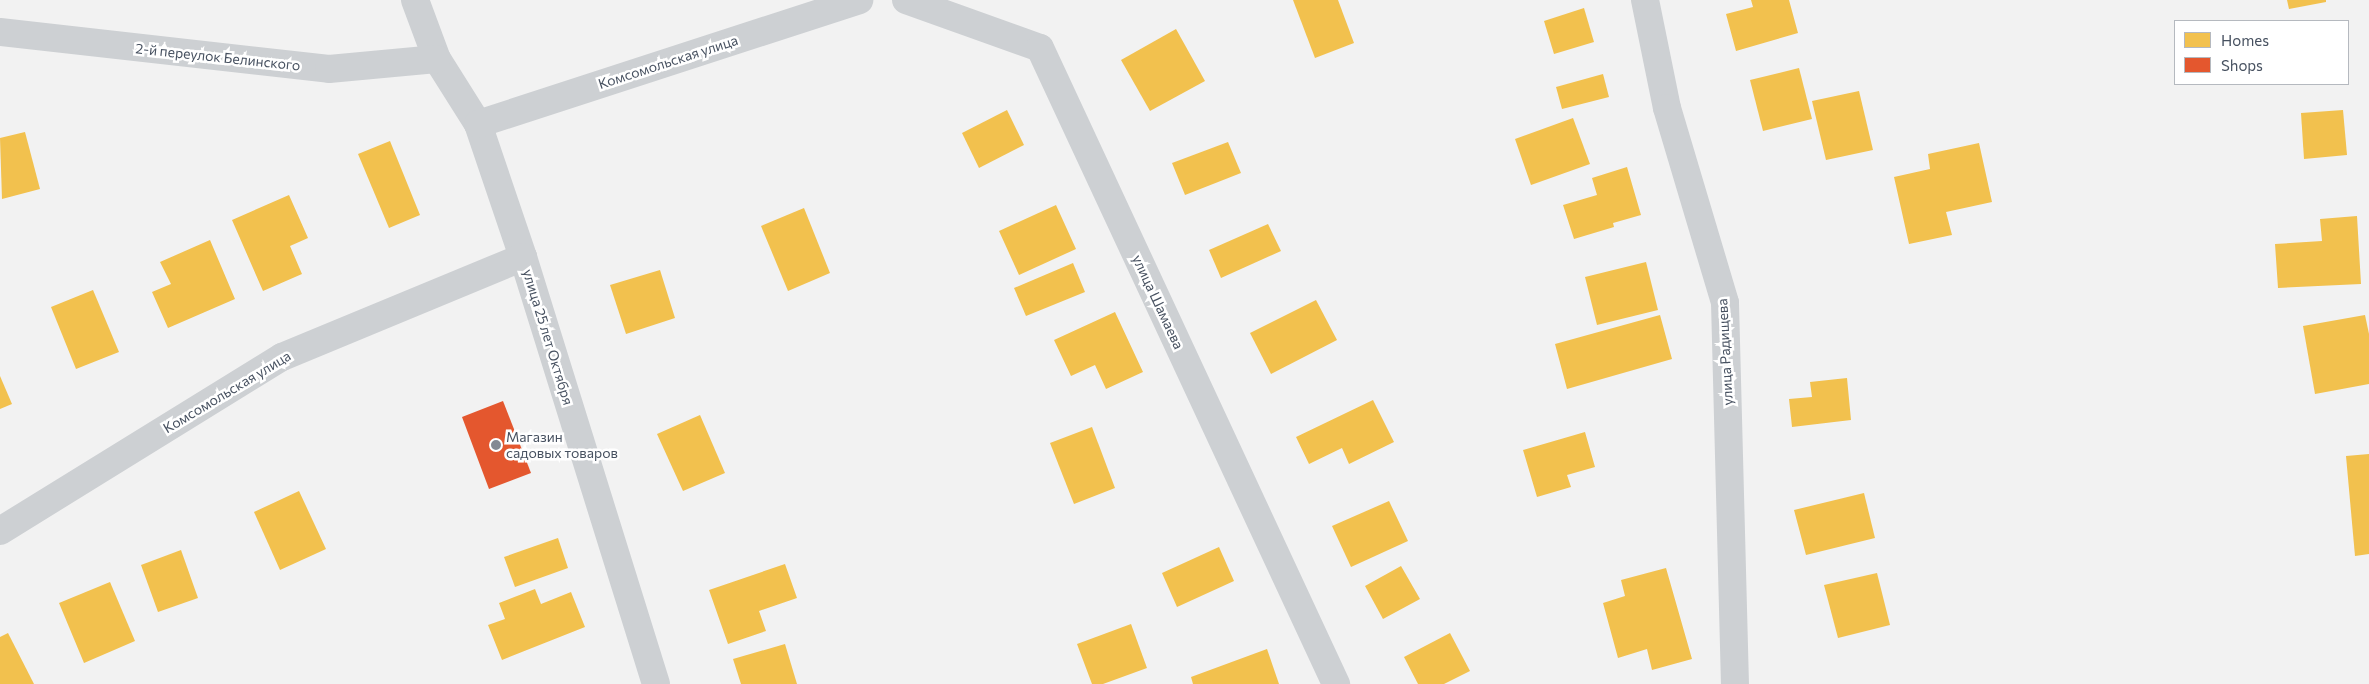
<!DOCTYPE html>
<html>
<head>
<meta charset="utf-8">
<style>
  body { margin:0 }
  #map { position:relative; width:2369px; height:684px; overflow:hidden; background:#f2f2f2; font-family:Commissioner,sans-serif }
  div>[style] { position:absolute }
  [style*='--x'] { left:calc(var(--x)*1px); top:calc(var(--y)*1px); width:calc(var(--w)*1px); rotate:calc(var(--a)*1deg) }
  .homes>* { inset:0; background:#f2c14e }
  .shops>* { inset:0; background:#e4572e }
  .minor>* { height:28px; margin:-14px; padding:0 14px; transform-origin:14px; border-radius:14px; background:#cdd0d3 }
  .dots>* { width:14px; height:14px; translate:-50% -50%; box-sizing:border-box; border:2px solid #fff; border-radius:50% }
  span { translate:-50% -50%; white-space:nowrap; text-align:center; line-height:1.15; -webkit-text-stroke:5px #fff; paint-order:stroke }
  .street-label { font-size:14px; color:#475160 }
  .poi-label { font-size:14px; color:#475160 }
  .left { translate:0 -50%; text-align:left }
  .legend { position:absolute; left:2174px; top:20px; width:175px; height:65px; box-sizing:border-box; background:#fff; border:1px solid #b5b9bf; margin:0; padding:6px 9px; list-style:none; font-size:15px; color:#475160 }
  .legend li { display:flex; align-items:center; gap:10px; height:25px }
  .legend b { width:25px; border:1px solid #b5b9bf }
</style>
</head>
<body>
<div id="map">
  <div class="homes">
    <i style="clip-path:polygon(1293px 0,1338px 0,1354px 43px,1315px 58px)"></i>
    <i style="clip-path:polygon(1751px 0,1789px 0,1798px 33px,1736px 51px,1726px 14px,1753px 7px)"></i>
    <i style="clip-path:polygon(2287px 0,2326px 0,2326px 2px,2289px 9px)"></i>
    <i style="clip-path:polygon(1584px 8px,1594px 42px,1554px 54px,1544px 21px)"></i>
    <i style="clip-path:polygon(1176px 29px,1205px 81px,1150px 111px,1121px 60px)"></i>
    <i style="clip-path:polygon(1799px 68px,1812px 119px,1763px 131px,1750px 80px)"></i>
    <i style="clip-path:polygon(1603px 74px,1609px 97px,1562px 109px,1556px 87px)"></i>
    <i style="clip-path:polygon(1859px 91px,1873px 150px,1826px 160px,1812px 101px)"></i>
    <i style="clip-path:polygon(1007px 110px,1024px 145px,979px 168px,962px 133px)"></i>
    <i style="clip-path:polygon(2343px 110px,2347px 155px,2304px 159px,2301px 113px)"></i>
    <i style="clip-path:polygon(1573px 118px,1590px 164px,1531px 185px,1515px 139px)"></i>
    <i style="clip-path:polygon(25px 132px,40px 189px,2px 199px,0 138px)"></i>
    <i style="clip-path:polygon(390px 141px,420px 215px,389px 228px,358px 154px)"></i>
    <i style="clip-path:polygon(1228px 142px,1241px 173px,1185px 195px,1172px 163px)"></i>
    <i style="clip-path:polygon(1979px 143px,1992px 202px,1946px 212px,1952px 235px,1909px 244px,1894px 177px,1930px 169px,1928px 154px)"></i>
    <i style="clip-path:polygon(1627px 167px,1641px 215px,1613px 223px,1614px 227px,1574px 239px,1563px 205px,1597px 195px,1592px 178px)"></i>
    <i style="clip-path:polygon(289px 195px,308px 238px,290px 246px,302px 274px,263px 291px,232px 220px)"></i>
    <i style="clip-path:polygon(1056px 205px,1076px 249px,1019px 275px,999px 231px)"></i>
    <i style="clip-path:polygon(804px 208px,830px 273px,788px 291px,761px 226px)"></i>
    <i style="clip-path:polygon(2357px 216px,2361px 284px,2278px 288px,2275px 244px,2322px 241px,2320px 219px)"></i>
    <i style="clip-path:polygon(1268px 224px,1281px 251px,1221px 278px,1209px 250px)"></i>
    <i style="clip-path:polygon(210px 240px,235px 299px,168px 328px,152px 292px,171px 284px,160px 262px)"></i>
    <i style="clip-path:polygon(1646px 262px,1658px 310px,1597px 325px,1585px 277px)"></i>
    <i style="clip-path:polygon(1073px 263px,1085px 292px,1026px 316px,1014px 288px)"></i>
    <i style="clip-path:polygon(660px 270px,675px 318px,626px 334px,610px 285px)"></i>
    <i style="clip-path:polygon(93px 290px,119px 352px,76px 369px,51px 307px)"></i>
    <i style="clip-path:polygon(1316px 300px,1337px 340px,1271px 374px,1250px 333px)"></i>
    <i style="clip-path:polygon(1115px 312px,1143px 372px,1106px 389px,1095px 365px,1071px 376px,1054px 340px)"></i>
    <i style="clip-path:polygon(1660px 315px,1672px 359px,1567px 389px,1555px 344px)"></i>
    <i style="clip-path:polygon(2365px 315px,2369px 334px,2369px 384px,2315px 394px,2303px 326px)"></i>
    <i style="clip-path:polygon(0 376px,12px 404px,0 409px)"></i>
    <i style="clip-path:polygon(1847px 378px,1851px 420px,1792px 427px,1789px 399px,1812px 397px,1810px 382px)"></i>
    <i style="clip-path:polygon(1373px 400px,1394px 442px,1349px 464px,1342px 448px,1309px 464px,1296px 437px)"></i>
    <i style="clip-path:polygon(700px 415px,725px 473px,683px 491px,657px 434px)"></i>
    <i style="clip-path:polygon(1092px 427px,1115px 488px,1074px 504px,1050px 443px)"></i>
    <i style="clip-path:polygon(1585px 432px,1595px 467px,1567px 475px,1571px 487px,1537px 497px,1523px 450px)"></i>
    <i style="clip-path:polygon(2369px 454px,2369px 554px,2355px 556px,2346px 456px)"></i>
    <i style="clip-path:polygon(299px 491px,326px 549px,280px 570px,254px 512px)"></i>
    <i style="clip-path:polygon(1864px 493px,1875px 538px,1806px 555px,1794px 510px)"></i>
    <i style="clip-path:polygon(1389px 501px,1408px 541px,1351px 567px,1332px 526px)"></i>
    <i style="clip-path:polygon(558px 538px,568px 568px,515px 587px,504px 557px)"></i>
    <i style="clip-path:polygon(1219px 547px,1234px 581px,1177px 607px,1162px 573px)"></i>
    <i style="clip-path:polygon(181px 550px,198px 598px,158px 612px,141px 565px)"></i>
    <i style="clip-path:polygon(785px 564px,797px 598px,759px 611px,766px 631px,728px 644px,709px 590px)"></i>
    <i style="clip-path:polygon(1401px 566px,1420px 599px,1383px 619px,1365px 586px)"></i>
    <i style="clip-path:polygon(1666px 568px,1692px 659px,1652px 670px,1647px 649px,1618px 658px,1603px 603px,1625px 596px,1621px 580px)"></i>
    <i style="clip-path:polygon(1877px 573px,1890px 625px,1838px 638px,1824px 585px)"></i>
    <i style="clip-path:polygon(110px 582px,135px 641px,84px 663px,59px 603px)"></i>
    <i style="clip-path:polygon(535px 589px,541px 604px,571px 592px,585px 627px,502px 660px,488px 625px,505px 619px,499px 603px)"></i>
    <i style="clip-path:polygon(1131px 624px,1147px 668px,1103px 684px,1092px 684px,1077px 644px)"></i>
    <i style="clip-path:polygon(8px 633px,34px 684px,0 684px,0 637px)"></i>
    <i style="clip-path:polygon(1450px 633px,1470px 671px,1444px 684px,1418px 684px,1404px 657px)"></i>
    <i style="clip-path:polygon(785px 644px,797px 684px,741px 684px,733px 659px)"></i>
    <i style="clip-path:polygon(1267px 649px,1279px 684px,1193px 684px,1191px 677px)"></i>
  </div>
  <div class="shops">
    <i style="clip-path:polygon(503px 401px,531px 473px,489px 489px,462px 417px)"></i>
  </div>
  <div class="minor">
    <i style="--x:415;--y:0;--w:63;--a:69.6"></i>
    <i style="--x:437;--y:59;--w:77;--a:57.8"></i>
    <i style="--x:478;--y:124;--w:140;--a:71.3"></i>
    <i style="--x:523;--y:257;--w:447;--a:72.7"></i>
    <i style="--x:906;--y:0;--w:142;--a:19.7"></i>
    <i style="--x:1040;--y:48;--w:702;--a:65.04"></i>
    <i style="--x:1645;--y:0;--w:110;--a:78.5"></i>
    <i style="--x:1667;--y:108;--w:203;--a:73.4"></i>
    <i style="--x:1725;--y:303;--w:381;--a:88.5"></i>
    <i style="--x:0;--y:32;--w:331;--a:6.4"></i>
    <i style="--x:329;--y:69;--w:108;--a:-5.3"></i>
    <i style="--x:478;--y:124;--w:401;--a:-18"></i>
    <i style="--x:0;--y:531;--w:331;--a:-31.7"></i>
    <i style="--x:282;--y:357;--w:261;--a:-22.5"></i>
  </div>
  <div class="dots">
    <i style="left:496px;top:445px;background:#838993"></i>
  </div>
  <div class="street-label">
    <span style="left:218px;top:57px;rotate:6deg">2-й переулок Белинского</span>
    <span style="left:668px;top:62px;rotate:-18deg">Комсомольская улица</span>
    <span style="left:1158px;top:302px;rotate:65deg">улица Шамаева</span>
    <span style="left:548px;top:337px;rotate:73deg">улица 25 лет Октября</span>
    <span style="left:1725px;top:352px;rotate:-93deg">улица Радищева</span>
    <span style="left:227px;top:392px;rotate:-31deg">Комсомольская улица</span>
  </div>
  <div class="poi-label">
    <span class="left" style="left:506px;top:445px">Магазин<br>садовых товаров</span>
  </div>
  <ul class="legend">
  <li><b style="height:14px;background:#f2c14e"></b>Homes</li>
  <li><b style="height:14px;background:#e4572e"></b>Shops</li>
  </ul>
</div>
</body>
</html>
